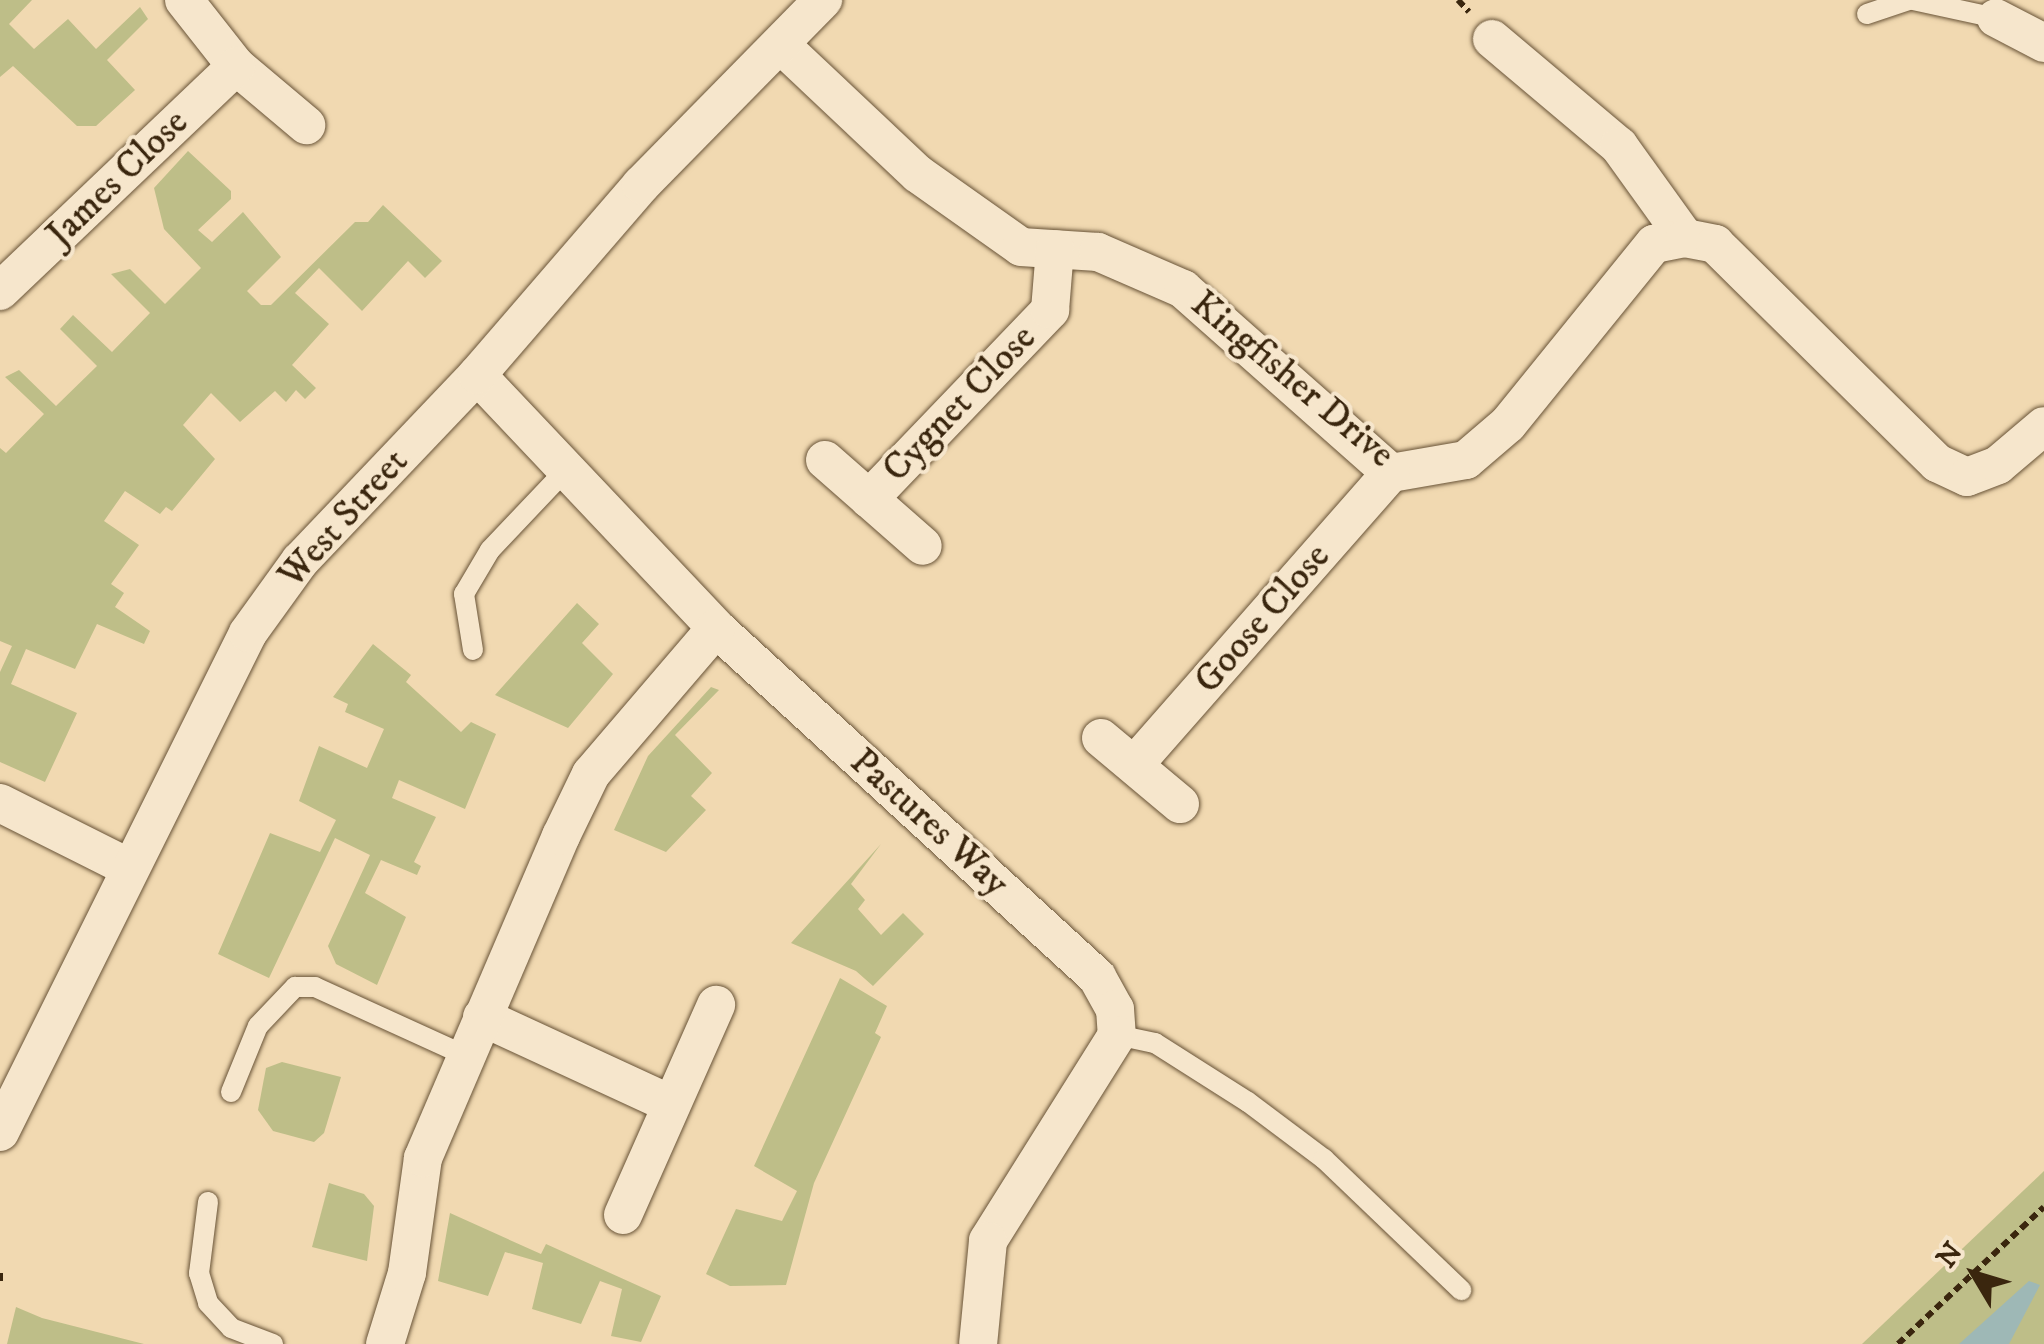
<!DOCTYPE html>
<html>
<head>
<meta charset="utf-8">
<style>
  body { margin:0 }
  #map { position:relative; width:2044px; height:1344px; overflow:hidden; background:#f1d9b1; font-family:"IM FELL DW Pica",serif }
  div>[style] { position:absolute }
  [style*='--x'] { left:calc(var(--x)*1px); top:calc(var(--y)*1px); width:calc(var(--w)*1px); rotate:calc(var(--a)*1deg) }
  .green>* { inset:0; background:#bebe88 }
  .water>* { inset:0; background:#9eb8b6 }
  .path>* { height:6px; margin-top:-3px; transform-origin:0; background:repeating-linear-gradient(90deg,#3a260e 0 8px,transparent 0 13px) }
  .roads { filter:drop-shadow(0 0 2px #685337) drop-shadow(0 0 2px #685337) }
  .lane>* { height:20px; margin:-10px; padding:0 10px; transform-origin:10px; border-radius:10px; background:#f6e6cc }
  .street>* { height:38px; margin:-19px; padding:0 19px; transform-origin:19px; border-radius:19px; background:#f6e6cc }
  span { translate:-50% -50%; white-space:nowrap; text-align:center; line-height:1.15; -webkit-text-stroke:8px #f6e6cc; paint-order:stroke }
  .street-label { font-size:38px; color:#3a260e }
  .north { position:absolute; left:1924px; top:1224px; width:100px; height:100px; -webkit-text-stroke:8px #f6e6cc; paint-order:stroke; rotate:308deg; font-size:28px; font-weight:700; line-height:40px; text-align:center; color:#3a260e }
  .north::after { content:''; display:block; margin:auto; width:35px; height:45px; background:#3a260e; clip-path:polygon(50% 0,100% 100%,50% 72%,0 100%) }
</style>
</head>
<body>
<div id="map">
  <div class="green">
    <i style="clip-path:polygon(0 0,32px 0,9px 24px,34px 49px,68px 19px,96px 49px,140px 7px,148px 19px,107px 60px,135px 90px,96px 126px,77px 126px,13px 66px,0 77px)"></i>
    <i style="clip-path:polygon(188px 151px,231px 191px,231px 199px,198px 230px,212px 242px,243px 212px,281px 257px,247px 291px,261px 305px,271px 305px,355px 222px,368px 222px,383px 205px,442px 261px,425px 278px,408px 261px,362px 311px,319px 268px,295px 293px,329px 324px,292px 365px,316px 388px,305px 399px,296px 390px,286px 402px,275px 391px,240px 422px,211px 393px,183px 425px,215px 459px,172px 511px,166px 507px,160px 514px,125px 491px,104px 521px,139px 545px,111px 584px,124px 593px,115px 607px,150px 631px,144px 644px,97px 624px,75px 669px,26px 649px,11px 684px,77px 713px,45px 782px,0 762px,0 672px,12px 646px,0 641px,0 448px,6px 453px,44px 414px,5px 377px,19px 370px,56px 406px,97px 366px,60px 329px,73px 315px,112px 352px,150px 313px,111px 274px,130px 269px,165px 304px,201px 268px,164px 229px,154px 188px)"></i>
    <i style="clip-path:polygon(577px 603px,599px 624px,582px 643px,613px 674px,568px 728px,495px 695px)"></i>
    <i style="clip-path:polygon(373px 644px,411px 675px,406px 682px,461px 732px,471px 722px,496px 734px,465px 809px,399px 780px,392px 798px,436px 817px,414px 862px,421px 866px,417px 875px,381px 860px,365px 893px,406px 917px,377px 985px,336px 964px,328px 946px,370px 855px,335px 838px,269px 978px,218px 954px,270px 833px,320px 852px,336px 820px,299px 801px,319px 746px,367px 768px,384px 729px,345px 712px,348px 704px,333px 697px)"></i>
    <i style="clip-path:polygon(711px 687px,719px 690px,675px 735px,712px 773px,691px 796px,706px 810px,666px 852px,614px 830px,648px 756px)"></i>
    <i style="clip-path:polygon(881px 844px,851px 884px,865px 900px,858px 909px,881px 935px,903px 913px,924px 934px,873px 986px,856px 971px,791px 943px)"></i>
    <i style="clip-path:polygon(840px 978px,887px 1006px,875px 1033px,881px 1037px,814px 1183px,786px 1285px,730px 1286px,706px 1274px,736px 1209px,782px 1221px,797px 1191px,754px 1166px)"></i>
    <i style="clip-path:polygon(282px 1062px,341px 1077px,324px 1133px,314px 1142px,273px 1131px,258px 1110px,266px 1068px)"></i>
    <i style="clip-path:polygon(2044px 1171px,2044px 1344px,1862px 1344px)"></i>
    <i style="clip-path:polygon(329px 1183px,364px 1194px,374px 1206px,367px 1261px,312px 1247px)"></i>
    <i style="clip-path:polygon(450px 1213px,541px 1254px,546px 1244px,661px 1296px,641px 1342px,611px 1336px,622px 1289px,600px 1281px,581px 1324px,532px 1309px,543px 1263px,505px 1252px,488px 1296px,438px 1281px)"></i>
    <i style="clip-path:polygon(16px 1307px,42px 1318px,144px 1344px,7px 1344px)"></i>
  </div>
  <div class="water">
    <i style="clip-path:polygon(2029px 1281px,2040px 1285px,2009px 1344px,1959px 1344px)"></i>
  </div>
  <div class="path">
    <i style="--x:1458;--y:0;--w:16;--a:47"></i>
    <i style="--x:0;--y:1273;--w:13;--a:90"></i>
    <i style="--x:1898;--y:1344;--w:200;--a:-43.2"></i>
  </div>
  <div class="roads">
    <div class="lane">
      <i style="--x:1913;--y:0;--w:85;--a:12.2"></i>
      <i style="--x:1867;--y:14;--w:44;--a:-18.4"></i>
      <i style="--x:473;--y:650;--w:57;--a:-99.1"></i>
      <i style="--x:464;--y:594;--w:51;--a:-59.4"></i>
      <i style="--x:490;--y:550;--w:110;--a:-46.5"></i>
      <i style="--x:1117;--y:1035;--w:39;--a:12"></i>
      <i style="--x:1155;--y:1043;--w:110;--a:32.4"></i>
      <i style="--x:1248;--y:1102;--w:95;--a:36.9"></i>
      <i style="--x:1324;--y:1159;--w:190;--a:43.7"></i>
      <i style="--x:231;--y:1092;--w:71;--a:-67.8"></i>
      <i style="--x:258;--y:1026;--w:54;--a:-46.5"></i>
      <i style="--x:295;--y:987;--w:20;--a:0"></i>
      <i style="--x:315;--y:987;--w:164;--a:24.5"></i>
      <i style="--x:208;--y:1202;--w:72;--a:97.2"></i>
      <i style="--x:199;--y:1273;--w:31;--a:73"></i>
      <i style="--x:208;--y:1303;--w:34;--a:47"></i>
      <i style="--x:231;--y:1328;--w:45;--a:20.9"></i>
    </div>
    <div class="street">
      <i style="--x:184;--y:0;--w:84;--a:51.8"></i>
      <i style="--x:236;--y:66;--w:92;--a:40.1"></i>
      <i style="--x:1996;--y:18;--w:54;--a:27.5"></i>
      <i style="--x:1492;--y:39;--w:166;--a:40.1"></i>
      <i style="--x:1619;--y:146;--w:113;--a:54.3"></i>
      <i style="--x:781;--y:45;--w:188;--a:43.3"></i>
      <i style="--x:918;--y:174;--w:126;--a:35.3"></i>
      <i style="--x:1021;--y:247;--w:77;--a:3.7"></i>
      <i style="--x:1098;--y:252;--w:93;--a:23.5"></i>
      <i style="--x:1183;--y:289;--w:278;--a:41.5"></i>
      <i style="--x:0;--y:291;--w:326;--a:-43.6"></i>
      <i style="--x:477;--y:375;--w:348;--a:46.6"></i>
      <i style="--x:716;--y:628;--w:517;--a:42.49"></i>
      <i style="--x:1097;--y:977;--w:37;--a:61"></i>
      <i style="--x:1115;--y:1009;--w:26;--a:86"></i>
      <i style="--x:1117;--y:1035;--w:243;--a:122.1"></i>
      <i style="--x:988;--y:1241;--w:103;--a:95.5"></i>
      <i style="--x:825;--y:460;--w:130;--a:41.3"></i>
      <i style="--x:1391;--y:473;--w:76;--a:-9.8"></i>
      <i style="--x:1466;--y:460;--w:55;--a:-40.6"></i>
      <i style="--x:1508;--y:424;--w:232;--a:-51"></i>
      <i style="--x:1654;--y:244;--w:32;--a:-11"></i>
      <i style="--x:1685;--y:238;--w:31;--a:11"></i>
      <i style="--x:1715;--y:244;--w:312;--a:44.6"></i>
      <i style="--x:1937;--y:463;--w:33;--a:25"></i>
      <i style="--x:1967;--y:477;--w:33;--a:-21"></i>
      <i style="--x:1998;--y:465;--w:60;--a:-40.3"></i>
      <i style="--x:869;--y:499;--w:262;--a:-46.2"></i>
      <i style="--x:1050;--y:310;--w:61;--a:-85.3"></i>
      <i style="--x:1101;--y:738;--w:103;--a:39.9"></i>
      <i style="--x:1135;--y:764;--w:388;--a:-48.7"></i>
      <i style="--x:0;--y:803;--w:145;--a:26.6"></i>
      <i style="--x:482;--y:1017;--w:207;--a:24.8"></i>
      <i style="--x:0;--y:1132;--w:557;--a:-63.57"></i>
      <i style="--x:248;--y:633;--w:89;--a:-54.2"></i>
      <i style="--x:300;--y:561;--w:257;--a:-46.4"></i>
      <i style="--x:477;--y:375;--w:251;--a:-49.2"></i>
      <i style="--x:641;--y:185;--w:260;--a:-45.5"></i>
      <i style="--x:623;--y:1215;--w:230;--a:-66.1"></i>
      <i style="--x:385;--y:1344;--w:74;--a:-72.8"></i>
      <i style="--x:407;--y:1273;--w:116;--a:-82.1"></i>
      <i style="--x:423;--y:1158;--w:350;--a:-66.8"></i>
      <i style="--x:561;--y:836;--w:69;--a:-64.2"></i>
      <i style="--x:591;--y:774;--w:192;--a:-49.4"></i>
    </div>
  </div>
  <div class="street-label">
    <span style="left:118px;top:179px;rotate:-44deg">James Close</span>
    <span style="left:1292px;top:380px;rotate:40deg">Kingfisher Drive</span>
    <span style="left:960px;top:404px;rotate:-46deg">Cygnet Close</span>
    <span style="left:344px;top:519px;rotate:-48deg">West Street</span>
    <span style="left:1263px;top:619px;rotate:-49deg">Goose Close</span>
    <span style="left:929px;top:823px;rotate:42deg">Pastures Way</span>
  </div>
  <div class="north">N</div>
</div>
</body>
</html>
